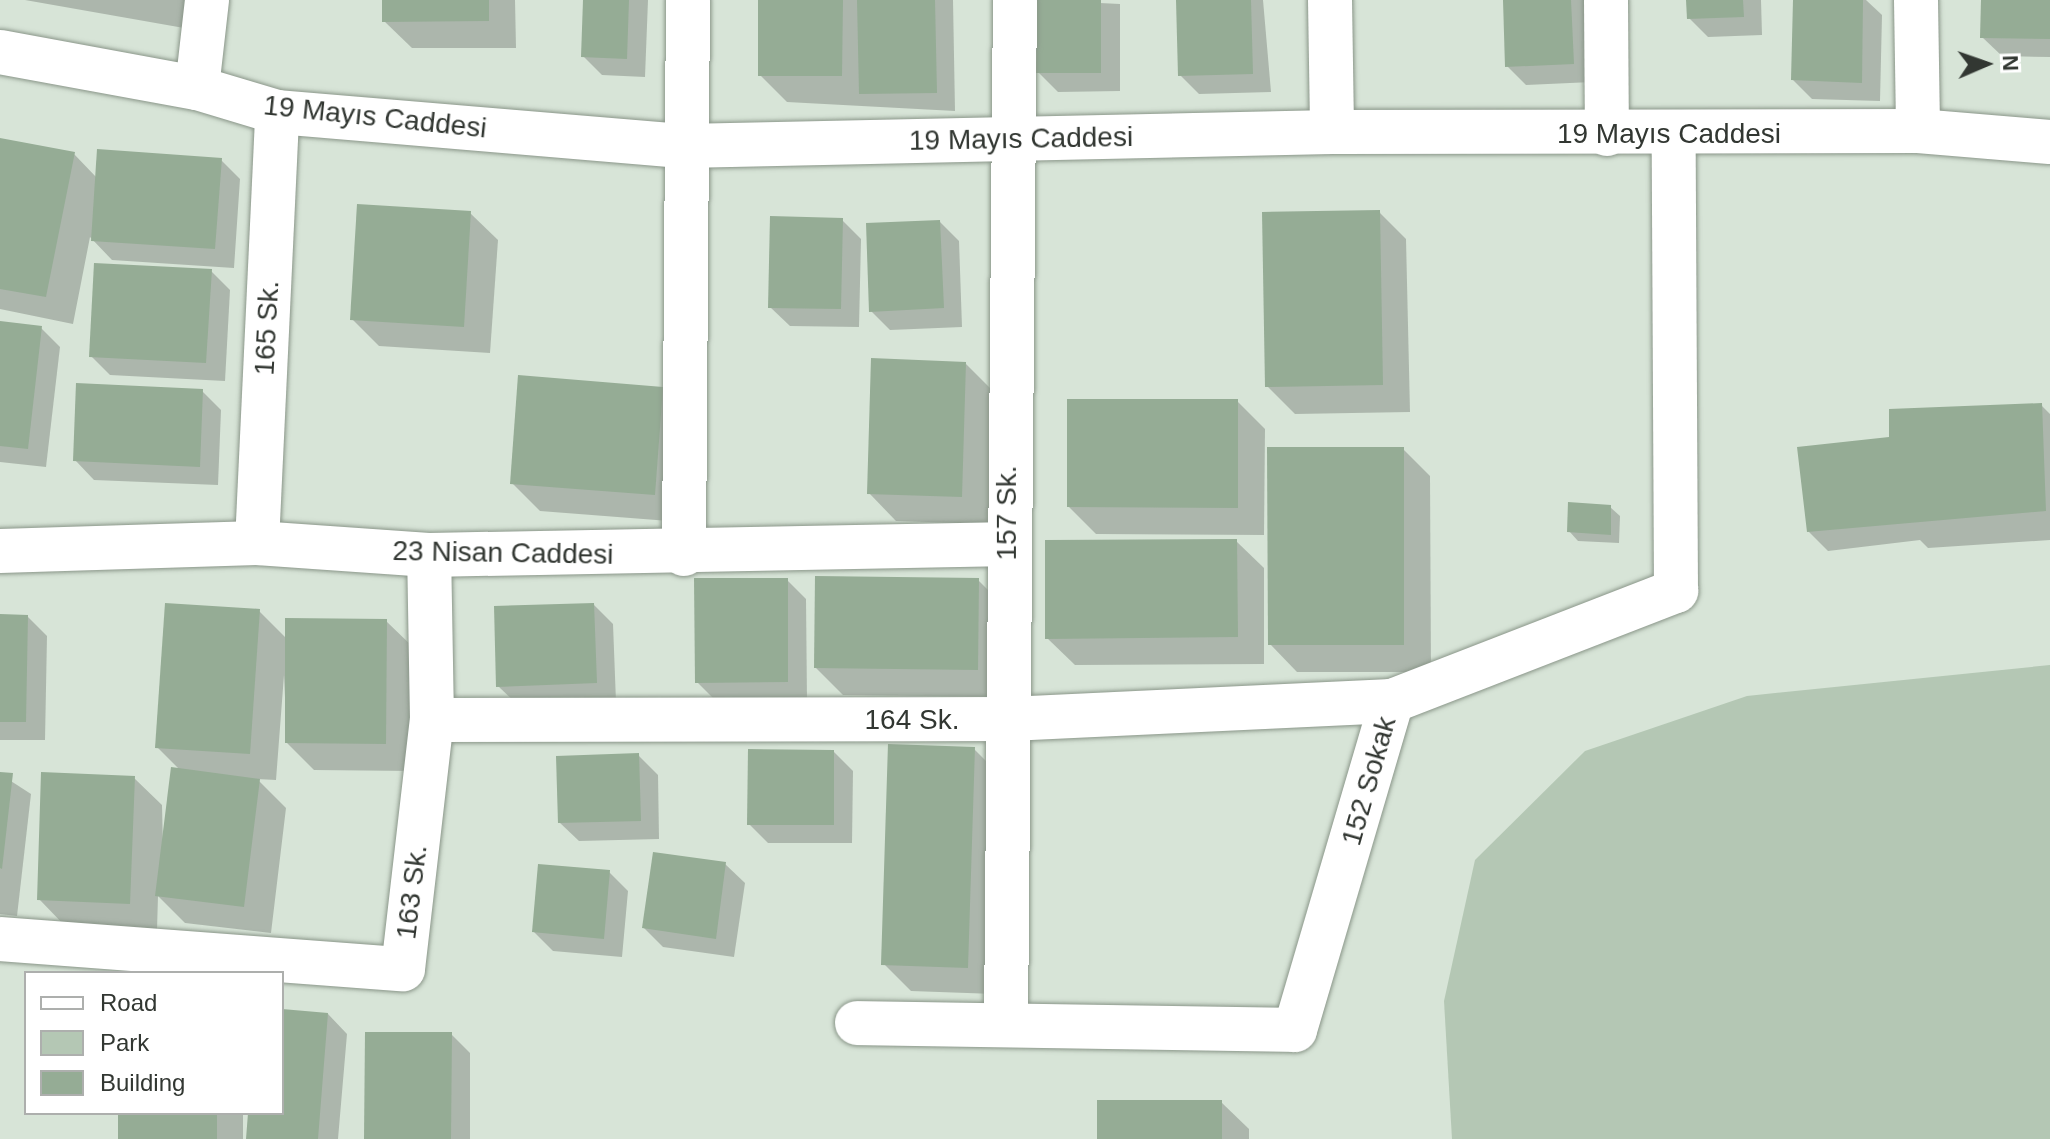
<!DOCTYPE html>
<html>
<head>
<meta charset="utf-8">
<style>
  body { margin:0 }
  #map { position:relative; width:2050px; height:1139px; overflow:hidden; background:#d7e4d7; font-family:Helvetica,sans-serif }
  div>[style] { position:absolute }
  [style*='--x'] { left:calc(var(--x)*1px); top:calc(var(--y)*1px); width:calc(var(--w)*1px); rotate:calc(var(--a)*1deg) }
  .green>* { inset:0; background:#b4c7b4 }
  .shadow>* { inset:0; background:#0003 }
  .building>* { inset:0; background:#95ac95 }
  .roads { filter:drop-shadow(0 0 2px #8a9689) drop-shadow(0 0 2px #8a9689) }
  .minor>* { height:44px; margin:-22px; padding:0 22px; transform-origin:22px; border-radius:22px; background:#fff }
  span { translate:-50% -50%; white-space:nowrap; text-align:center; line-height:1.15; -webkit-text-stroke:7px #fff; paint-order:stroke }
  .street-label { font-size:28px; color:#323732 }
  .legend { position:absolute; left:24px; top:971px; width:260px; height:144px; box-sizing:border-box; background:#fff; border:2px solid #adafad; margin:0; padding:10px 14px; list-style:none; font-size:24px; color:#323732 }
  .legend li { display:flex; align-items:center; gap:16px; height:40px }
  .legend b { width:40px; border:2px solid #adafad }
  .north { position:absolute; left:1946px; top:24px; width:80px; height:80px; -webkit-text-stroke:6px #fff; paint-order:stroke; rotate:88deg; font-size:22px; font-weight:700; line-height:32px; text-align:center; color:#323732 }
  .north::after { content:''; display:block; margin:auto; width:28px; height:36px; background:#323732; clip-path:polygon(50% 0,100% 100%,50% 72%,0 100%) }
</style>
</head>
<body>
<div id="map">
  <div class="green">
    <i style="clip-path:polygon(2050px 665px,2050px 1139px,1452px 1139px,1444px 1001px,1475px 860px,1585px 751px,1747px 696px)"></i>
  </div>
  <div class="shadow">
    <i style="clip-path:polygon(25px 0,206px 0,201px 31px)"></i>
    <i style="clip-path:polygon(384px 0,515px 0,516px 48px,412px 48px,384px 21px)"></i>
    <i style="clip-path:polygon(585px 0,648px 0,645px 77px,602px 75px,583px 56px)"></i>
    <i style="clip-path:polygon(760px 0,953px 0,955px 111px,787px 102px,760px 75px)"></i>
    <i style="clip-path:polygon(1039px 0,1120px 4px,1120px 91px,1058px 92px,1038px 72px)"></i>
    <i style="clip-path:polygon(1178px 0,1263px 0,1271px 92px,1199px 94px,1180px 75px)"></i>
    <i style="clip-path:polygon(1505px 0,1589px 0,1592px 82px,1526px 85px,1507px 66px)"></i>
    <i style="clip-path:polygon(1688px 0,1761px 0,1762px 35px,1708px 37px,1689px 18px)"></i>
    <i style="clip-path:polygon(1795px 0,1866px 0,1882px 15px,1880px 101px,1812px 99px,1793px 80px)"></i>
    <i style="clip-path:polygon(1983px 0,2050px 0,2050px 57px,2002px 56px,1982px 37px)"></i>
    <i style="clip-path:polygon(0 140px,74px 154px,97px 178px,221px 160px,240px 179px,234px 268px,112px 260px,90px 237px,73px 324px,0 309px)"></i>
    <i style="clip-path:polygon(1379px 212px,1406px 239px,1410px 412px,1295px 414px,1267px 386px)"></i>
    <i style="clip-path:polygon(470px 213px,498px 240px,490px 353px,379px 346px,352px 319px)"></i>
    <i style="clip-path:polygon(842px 220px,861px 239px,859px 327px,790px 326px,770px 307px)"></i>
    <i style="clip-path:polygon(940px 222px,959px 241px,962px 327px,890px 330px,871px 311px)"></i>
    <i style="clip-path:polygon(211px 271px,230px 290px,225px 381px,110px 375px,91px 356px)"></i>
    <i style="clip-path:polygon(0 323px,41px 328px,60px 347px,46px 467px,0 462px)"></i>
    <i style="clip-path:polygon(966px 364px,993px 391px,989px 524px,896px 521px,869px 493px)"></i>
    <i style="clip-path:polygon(663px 388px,690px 416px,682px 522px,540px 511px,512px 483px)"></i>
    <i style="clip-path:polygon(202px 391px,221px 410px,218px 485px,94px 480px,75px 460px)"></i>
    <i style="clip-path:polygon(1237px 401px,1265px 429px,1264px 535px,1096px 534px,1069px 507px)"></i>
    <i style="clip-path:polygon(2041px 405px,2050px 414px,2050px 540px,1928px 548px,1920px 540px,1828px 551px,1808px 531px,1888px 439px)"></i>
    <i style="clip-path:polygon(1403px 449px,1430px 476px,1431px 672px,1297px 672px,1270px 644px)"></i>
    <i style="clip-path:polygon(1610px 507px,1620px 516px,1619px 543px,1578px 541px,1569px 531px)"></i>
    <i style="clip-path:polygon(1236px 541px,1264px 568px,1264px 664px,1075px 665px,1047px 638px)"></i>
    <i style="clip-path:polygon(787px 580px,806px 599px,807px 701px,716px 701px,697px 682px)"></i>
    <i style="clip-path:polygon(978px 580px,1006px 608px,1005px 697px,843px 695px,816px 668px)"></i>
    <i style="clip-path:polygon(594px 605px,613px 624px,616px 702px,518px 705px,498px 686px)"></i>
    <i style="clip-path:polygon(259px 611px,287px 639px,386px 621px,414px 648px,413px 771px,314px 770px,287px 743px,284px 675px,276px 780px,257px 779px,286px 808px,271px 933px,185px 923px,158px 896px,157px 930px,66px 927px,39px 899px,134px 778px,162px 805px,163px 848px,180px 770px,157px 747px)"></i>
    <i style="clip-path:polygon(0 616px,28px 617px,47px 636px,45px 740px,0 740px)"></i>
    <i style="clip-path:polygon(974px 749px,1001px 776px,995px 994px,911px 991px,884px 964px)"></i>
    <i style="clip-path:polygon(834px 752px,853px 771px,852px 843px,768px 843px,749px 824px)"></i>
    <i style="clip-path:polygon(638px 755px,658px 775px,659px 839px,579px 841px,559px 822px)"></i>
    <i style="clip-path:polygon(0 774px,31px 794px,17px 916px,0 914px)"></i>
    <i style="clip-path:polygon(725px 864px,745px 883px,734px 957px,663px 947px,644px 928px)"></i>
    <i style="clip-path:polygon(609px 872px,628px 891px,622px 957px,553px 951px,534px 932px)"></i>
    <i style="clip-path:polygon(282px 1011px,328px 1014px,347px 1034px,338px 1139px,248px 1139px,250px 1113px,282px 1113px)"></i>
    <i style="clip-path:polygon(451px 1034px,470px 1053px,470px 1139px,366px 1139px)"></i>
    <i style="clip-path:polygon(1221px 1102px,1249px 1129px,1249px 1139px,1099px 1139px)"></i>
    <i style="clip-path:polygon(120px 1113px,243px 1113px,243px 1139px,120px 1139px)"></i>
  </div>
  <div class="building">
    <i style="clip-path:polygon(382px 0,489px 0,489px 21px,382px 22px)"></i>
    <i style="clip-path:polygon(583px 0,629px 0,627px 59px,581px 57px)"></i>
    <i style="clip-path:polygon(758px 0,843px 0,842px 76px,758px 76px)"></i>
    <i style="clip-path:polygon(857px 0,935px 0,937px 93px,859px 94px)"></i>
    <i style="clip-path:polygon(1037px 0,1101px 0,1101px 73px,1036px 73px)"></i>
    <i style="clip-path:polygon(1176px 0,1251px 0,1253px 74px,1178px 76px)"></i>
    <i style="clip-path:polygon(1503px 0,1571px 0,1574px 64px,1505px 67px)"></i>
    <i style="clip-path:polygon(1686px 0,1743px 0,1744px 17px,1687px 19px)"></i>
    <i style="clip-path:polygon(1793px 0,1863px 0,1862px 83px,1791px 80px)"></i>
    <i style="clip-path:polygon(1981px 0,2050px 0,2050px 39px,1980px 38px)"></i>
    <i style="clip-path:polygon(0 138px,75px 152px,46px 297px,0 289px)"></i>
    <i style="clip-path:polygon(97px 149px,222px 158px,215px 249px,91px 241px)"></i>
    <i style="clip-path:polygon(357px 204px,471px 211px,464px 327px,350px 320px)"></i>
    <i style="clip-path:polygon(1380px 210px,1383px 385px,1265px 387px,1262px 212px)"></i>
    <i style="clip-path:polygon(770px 216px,843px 218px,841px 309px,768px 308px)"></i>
    <i style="clip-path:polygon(940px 220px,944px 308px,869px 312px,866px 223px)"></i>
    <i style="clip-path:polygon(94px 263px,212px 269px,206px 363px,89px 357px)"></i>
    <i style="clip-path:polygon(0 321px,42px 326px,28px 449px,0 446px)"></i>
    <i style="clip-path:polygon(871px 358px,966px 362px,962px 497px,867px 494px)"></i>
    <i style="clip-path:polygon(518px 375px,663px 387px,655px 495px,510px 484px)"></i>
    <i style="clip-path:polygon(76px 383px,203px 389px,200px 467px,73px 461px)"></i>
    <i style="clip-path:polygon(1067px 399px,1238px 399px,1238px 508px,1067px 507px)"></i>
    <i style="clip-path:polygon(2042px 403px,2046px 511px,1807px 532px,1797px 447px,1889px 437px,1889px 409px)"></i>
    <i style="clip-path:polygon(1267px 447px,1404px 447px,1404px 645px,1268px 645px)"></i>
    <i style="clip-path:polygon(1568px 502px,1611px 505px,1611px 535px,1567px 532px)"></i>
    <i style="clip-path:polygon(1237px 539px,1238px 637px,1045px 639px,1045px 540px)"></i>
    <i style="clip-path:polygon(815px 576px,979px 578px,978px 670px,814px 668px)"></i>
    <i style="clip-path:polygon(694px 578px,788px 578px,788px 682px,695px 683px)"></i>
    <i style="clip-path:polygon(165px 603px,260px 609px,250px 754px,155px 748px)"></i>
    <i style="clip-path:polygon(594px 603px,597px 683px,496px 687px,494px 606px)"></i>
    <i style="clip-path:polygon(0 614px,28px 615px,26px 722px,0 722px)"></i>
    <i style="clip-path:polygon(285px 618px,387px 619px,386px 744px,285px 743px)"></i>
    <i style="clip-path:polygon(888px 744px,975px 747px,968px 968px,881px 965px)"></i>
    <i style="clip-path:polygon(748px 749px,834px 750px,834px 825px,747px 825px)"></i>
    <i style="clip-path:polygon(639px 753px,641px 821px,558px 823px,556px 756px)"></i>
    <i style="clip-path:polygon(171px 767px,260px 779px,244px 907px,155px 896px)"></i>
    <i style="clip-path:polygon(0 772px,13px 773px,2px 869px,0 868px)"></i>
    <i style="clip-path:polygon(41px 772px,135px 776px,130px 904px,37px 900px)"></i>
    <i style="clip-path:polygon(653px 852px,726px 862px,716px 939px,642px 928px)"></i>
    <i style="clip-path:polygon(538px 864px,610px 870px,604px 939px,532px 932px)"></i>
    <i style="clip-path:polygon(282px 1009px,328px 1013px,318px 1139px,246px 1139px,248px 1113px,282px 1113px)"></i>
    <i style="clip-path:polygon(365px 1032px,452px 1032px,451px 1139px,364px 1139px)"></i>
    <i style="clip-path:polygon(1097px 1100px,1222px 1100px,1222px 1139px,1097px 1139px)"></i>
    <i style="clip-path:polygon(118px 1113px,217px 1113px,217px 1139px,118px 1139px)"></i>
  </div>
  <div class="roads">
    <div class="minor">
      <i style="--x:1330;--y:0;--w:132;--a:89.1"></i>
      <i style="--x:1606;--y:0;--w:134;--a:89.6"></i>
      <i style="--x:1916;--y:0;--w:131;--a:89.1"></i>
      <i style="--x:0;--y:52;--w:200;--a:10.4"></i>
      <i style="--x:197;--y:88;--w:84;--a:16.7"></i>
      <i style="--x:277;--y:112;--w:408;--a:4.8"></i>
      <i style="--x:684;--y:146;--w:648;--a:-1.24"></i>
      <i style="--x:1332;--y:132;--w:586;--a:-0.1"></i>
      <i style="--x:1918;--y:131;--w:132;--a:4.8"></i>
      <i style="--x:197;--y:88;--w:89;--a:-83.5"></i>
      <i style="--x:257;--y:543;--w:431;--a:-87.3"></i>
      <i style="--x:0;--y:551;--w:257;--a:-1.8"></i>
      <i style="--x:257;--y:543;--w:172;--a:4"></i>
      <i style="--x:429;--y:555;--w:577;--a:-1.09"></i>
      <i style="--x:684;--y:554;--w:554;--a:-89.59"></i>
      <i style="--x:432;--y:720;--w:577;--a:-0.1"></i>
      <i style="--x:1009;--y:719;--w:383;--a:-2.7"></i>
      <i style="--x:0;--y:939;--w:404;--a:4.3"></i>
      <i style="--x:403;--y:969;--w:251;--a:-83.4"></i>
      <i style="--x:432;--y:720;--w:165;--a:-91"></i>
      <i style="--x:857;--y:1023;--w:438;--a:0.9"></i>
      <i style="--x:1295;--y:1030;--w:343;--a:-73.6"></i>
      <i style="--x:1392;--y:701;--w:305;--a:-21.2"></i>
      <i style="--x:1676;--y:591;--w:454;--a:-90.3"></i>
      <i style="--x:1006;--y:1025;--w:1025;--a:-89.5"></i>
    </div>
  </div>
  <div class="street-label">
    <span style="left:375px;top:117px;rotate:6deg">19 Mayıs Caddesi</span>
    <span style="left:1669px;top:134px">19 Mayıs Caddesi</span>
    <span style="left:1021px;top:139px;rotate:-1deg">19 Mayıs Caddesi</span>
    <span style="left:267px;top:328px;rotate:-87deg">165 Sk.</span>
    <span style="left:1007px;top:513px;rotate:-90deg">157 Sk.</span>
    <span style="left:503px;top:553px;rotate:1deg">23 Nisan Caddesi</span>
    <span style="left:912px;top:720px">164 Sk.</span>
    <span style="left:1369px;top:781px;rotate:-74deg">152 Sokak</span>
    <span style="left:412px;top:892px;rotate:-83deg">163 Sk.</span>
  </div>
  <ul class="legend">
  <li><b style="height:10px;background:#fff"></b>Road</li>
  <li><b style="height:22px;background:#b4c7b4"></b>Park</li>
  <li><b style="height:22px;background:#95ac95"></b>Building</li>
  </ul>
  <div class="north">N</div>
</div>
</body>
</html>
